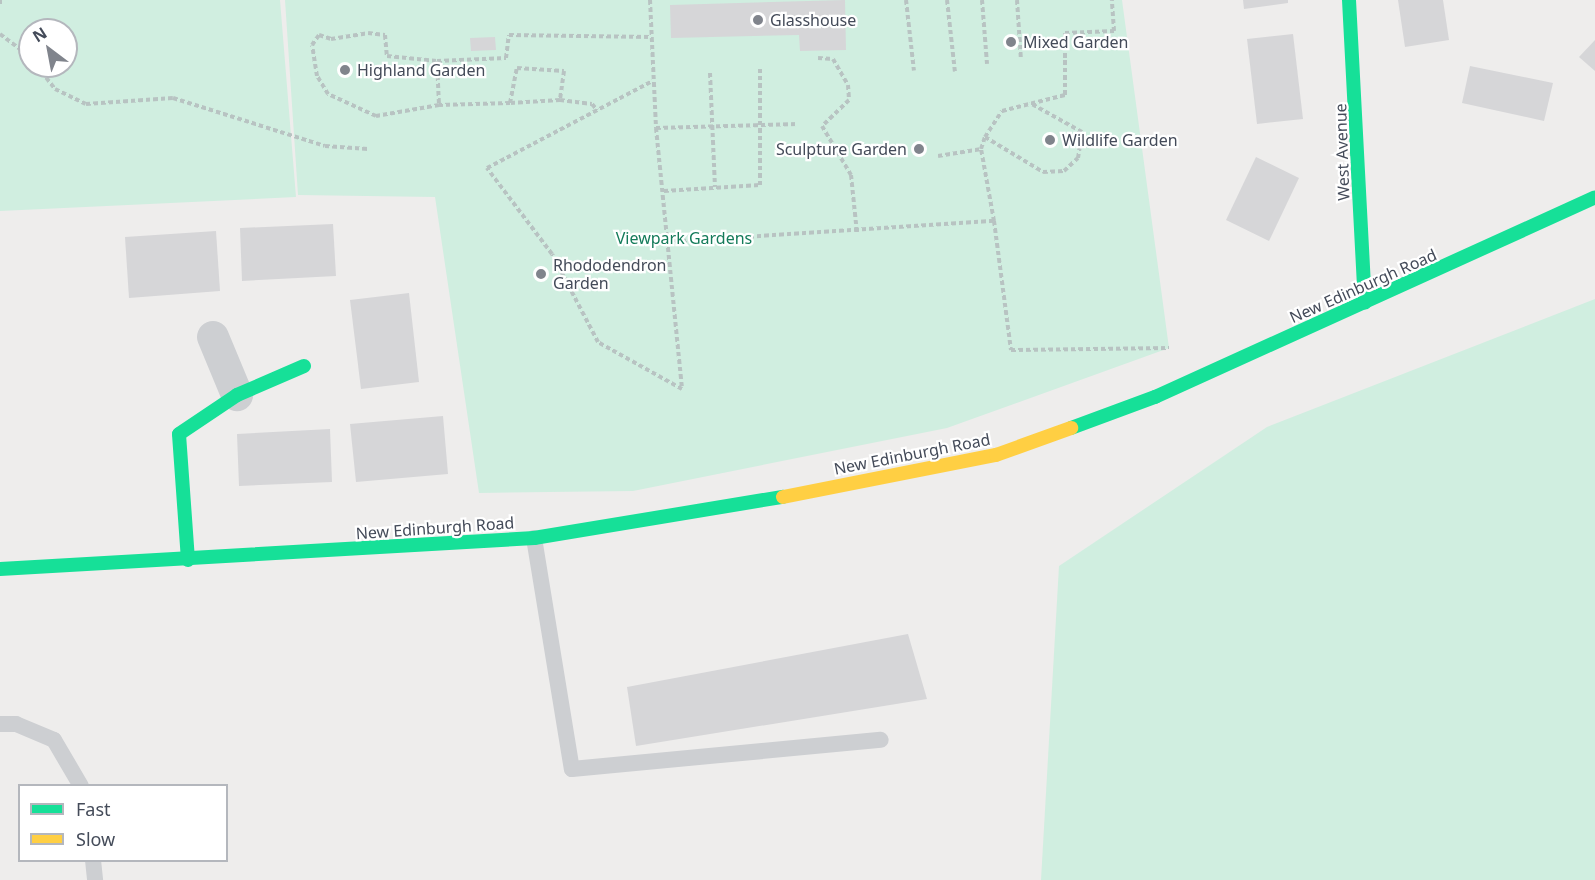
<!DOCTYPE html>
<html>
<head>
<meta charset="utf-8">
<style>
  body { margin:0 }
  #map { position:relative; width:1595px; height:880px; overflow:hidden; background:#eeedec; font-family:"Noto Sans",sans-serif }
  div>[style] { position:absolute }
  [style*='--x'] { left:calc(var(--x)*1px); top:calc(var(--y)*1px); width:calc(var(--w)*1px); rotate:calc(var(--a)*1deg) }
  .green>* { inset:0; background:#d0eee0 }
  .building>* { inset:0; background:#d6d6d8 }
  .path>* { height:4px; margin-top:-2px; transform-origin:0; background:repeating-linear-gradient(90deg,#b8c3c2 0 4.5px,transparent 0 7.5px) }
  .lane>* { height:16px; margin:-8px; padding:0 8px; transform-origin:8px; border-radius:8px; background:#cdcfd2 }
  .street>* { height:32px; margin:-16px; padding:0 16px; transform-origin:16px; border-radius:16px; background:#cdcfd2 }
  .fast>* { height:14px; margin:-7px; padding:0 7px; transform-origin:7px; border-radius:7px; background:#16e098 }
  .slow>* { height:14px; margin:-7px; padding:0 7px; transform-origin:7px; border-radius:7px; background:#ffcf43 }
  .dots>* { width:16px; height:16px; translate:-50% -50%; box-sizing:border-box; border:3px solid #fff; border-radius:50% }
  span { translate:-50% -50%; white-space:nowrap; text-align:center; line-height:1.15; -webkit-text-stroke:4.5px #fff; paint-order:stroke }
  .poi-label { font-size:16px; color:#444b59 }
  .left { translate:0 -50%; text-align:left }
  .right { translate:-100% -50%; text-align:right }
  .street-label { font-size:16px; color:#444b59 }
  .park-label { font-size:16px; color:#147b5a }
  .legend { position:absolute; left:18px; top:784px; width:210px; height:78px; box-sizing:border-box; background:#fff; border:2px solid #b4b7bd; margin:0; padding:8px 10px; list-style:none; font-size:18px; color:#444b59 }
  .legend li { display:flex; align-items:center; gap:12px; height:30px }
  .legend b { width:30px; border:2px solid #b4b7bd }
  .north { position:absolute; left:18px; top:18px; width:60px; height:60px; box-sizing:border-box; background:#fff; border:2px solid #b4b7bd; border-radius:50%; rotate:328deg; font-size:16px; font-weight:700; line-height:24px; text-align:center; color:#444b59 }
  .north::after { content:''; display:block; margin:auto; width:21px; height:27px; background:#80848c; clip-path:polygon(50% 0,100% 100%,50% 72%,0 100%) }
</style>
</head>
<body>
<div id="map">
  <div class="green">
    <i style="clip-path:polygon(evenodd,0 0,280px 0,296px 197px,0 211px,0 0,30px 30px,66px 30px,66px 66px,30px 66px,30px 30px)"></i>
    <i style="clip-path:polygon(285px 0,1122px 0,1169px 348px,947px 428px,633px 491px,479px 493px,435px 197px,298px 195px)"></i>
    <i style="clip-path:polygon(1595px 299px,1595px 880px,1041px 880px,1059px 566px,1267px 427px)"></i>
  </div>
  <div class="building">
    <i style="clip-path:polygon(845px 0,846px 50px,800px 51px,799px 35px,671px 38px,670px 5px)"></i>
    <i style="clip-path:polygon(1243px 0,1288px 0,1288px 3px,1244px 9px)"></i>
    <i style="clip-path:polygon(1398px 0,1443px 0,1449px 40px,1405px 47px)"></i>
    <i style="clip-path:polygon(1293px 34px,1303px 119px,1257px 124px,1247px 39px)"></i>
    <i style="clip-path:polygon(495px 37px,496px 50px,471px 51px,470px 38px)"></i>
    <i style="clip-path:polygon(1595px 40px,1595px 71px,1579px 57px)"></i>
    <i style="clip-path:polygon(1470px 66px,1553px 83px,1544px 121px,1462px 103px)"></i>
    <i style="clip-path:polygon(1256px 157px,1299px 178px,1269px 241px,1226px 220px)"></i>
    <i style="clip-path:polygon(333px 224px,336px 276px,242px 281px,240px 228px)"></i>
    <i style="clip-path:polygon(216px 231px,220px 291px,129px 298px,125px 237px)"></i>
    <i style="clip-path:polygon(409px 293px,419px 382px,361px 389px,350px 300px)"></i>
    <i style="clip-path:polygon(443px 416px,448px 474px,356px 482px,350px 424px)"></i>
    <i style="clip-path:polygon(330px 429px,332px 482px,239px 486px,237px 434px)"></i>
    <i style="clip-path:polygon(908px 634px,927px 699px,636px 746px,627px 687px)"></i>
  </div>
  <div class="path">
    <i style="--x:650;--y:0;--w:128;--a:87.3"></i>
    <i style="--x:656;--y:128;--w:262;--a:84.3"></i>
    <i style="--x:682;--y:389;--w:96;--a:-150.8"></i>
    <i style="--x:598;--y:342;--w:99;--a:-117.6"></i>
    <i style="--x:552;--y:254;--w:108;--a:-127.1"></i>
    <i style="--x:487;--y:168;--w:187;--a:-27.7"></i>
    <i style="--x:906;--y:0;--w:71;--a:83.6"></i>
    <i style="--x:947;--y:0;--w:72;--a:83.7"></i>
    <i style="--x:982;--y:0;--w:64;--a:85.5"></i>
    <i style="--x:1017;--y:0;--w:60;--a:86.2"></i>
    <i style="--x:0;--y:4;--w:4;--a:-90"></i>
    <i style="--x:0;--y:34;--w:38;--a:37"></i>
    <i style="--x:818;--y:58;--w:15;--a:4"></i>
    <i style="--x:833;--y:59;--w:30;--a:60"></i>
    <i style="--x:848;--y:85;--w:15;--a:86"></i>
    <i style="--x:849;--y:100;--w:37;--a:136"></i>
    <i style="--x:822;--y:126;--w:57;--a:59.4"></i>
    <i style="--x:851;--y:175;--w:58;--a:84.1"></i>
    <i style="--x:437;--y:61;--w:44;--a:87.4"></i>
    <i style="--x:37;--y:66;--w:29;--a:52"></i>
    <i style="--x:55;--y:89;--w:34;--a:26"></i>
    <i style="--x:86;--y:104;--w:87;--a:-3.9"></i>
    <i style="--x:173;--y:98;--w:159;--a:17.5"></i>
    <i style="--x:325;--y:146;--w:43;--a:4"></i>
    <i style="--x:710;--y:73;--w:114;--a:87.5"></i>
    <i style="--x:560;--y:100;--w:32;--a:7"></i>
    <i style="--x:592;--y:104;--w:8;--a:50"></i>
    <i style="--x:510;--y:103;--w:36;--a:-79"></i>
    <i style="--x:517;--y:68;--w:47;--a:3.7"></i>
    <i style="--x:564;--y:71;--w:29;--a:98"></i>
    <i style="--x:560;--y:100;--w:50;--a:176.6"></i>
    <i style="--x:510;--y:103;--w:71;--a:178.4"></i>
    <i style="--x:439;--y:105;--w:64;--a:170.1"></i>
    <i style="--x:376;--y:116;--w:53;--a:-155.4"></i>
    <i style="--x:328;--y:94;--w:21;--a:-121"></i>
    <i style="--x:317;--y:76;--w:31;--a:-99"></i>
    <i style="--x:312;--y:45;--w:12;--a:-55"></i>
    <i style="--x:319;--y:35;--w:13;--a:18"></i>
    <i style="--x:331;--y:39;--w:37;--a:-9"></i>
    <i style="--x:368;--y:33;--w:17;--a:7"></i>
    <i style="--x:385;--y:35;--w:21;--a:85"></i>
    <i style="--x:387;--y:56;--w:50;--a:5.7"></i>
    <i style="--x:437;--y:61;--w:69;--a:-2.5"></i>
    <i style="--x:506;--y:58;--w:23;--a:-83"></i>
    <i style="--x:509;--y:35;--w:142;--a:0.8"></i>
    <i style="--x:656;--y:128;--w:142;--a:-1.6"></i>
    <i style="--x:985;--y:137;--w:68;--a:31.1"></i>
    <i style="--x:1043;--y:172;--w:21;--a:-3"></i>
    <i style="--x:1064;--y:171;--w:19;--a:-43"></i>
    <i style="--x:1078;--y:158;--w:26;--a:-81"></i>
    <i style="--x:1082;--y:132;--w:60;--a:-150.9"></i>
    <i style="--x:938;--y:156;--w:44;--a:-9.2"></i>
    <i style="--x:664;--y:191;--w:96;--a:-3.6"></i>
    <i style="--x:760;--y:185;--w:116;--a:-90"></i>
    <i style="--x:994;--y:221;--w:73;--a:-100.2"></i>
    <i style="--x:981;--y:149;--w:13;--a:-72"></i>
    <i style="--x:985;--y:137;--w:31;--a:-57"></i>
    <i style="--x:1002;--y:111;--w:65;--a:-14.3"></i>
    <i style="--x:1065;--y:95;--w:62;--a:-90"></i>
    <i style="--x:1065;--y:33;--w:49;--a:-2.3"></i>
    <i style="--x:1114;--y:31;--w:31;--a:-94"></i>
    <i style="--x:667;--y:242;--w:328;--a:-3.7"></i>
    <i style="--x:994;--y:221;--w:130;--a:82.5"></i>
    <i style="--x:1011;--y:350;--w:158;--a:-0.7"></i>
  </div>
  <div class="lane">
    <i style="--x:534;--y:538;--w:234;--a:80.7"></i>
    <i style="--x:572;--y:769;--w:310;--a:-5.4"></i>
    <i style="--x:0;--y:724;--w:16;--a:0"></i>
    <i style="--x:16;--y:724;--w:41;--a:22.8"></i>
    <i style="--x:54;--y:740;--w:53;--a:59.6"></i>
    <i style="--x:93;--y:860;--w:20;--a:84"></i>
  </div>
  <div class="street">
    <i style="--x:213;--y:337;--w:63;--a:67.5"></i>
  </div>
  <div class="fast">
    <i style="--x:1349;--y:0;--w:303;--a:87"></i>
    <i style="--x:1071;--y:428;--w:90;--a:-20.3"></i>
    <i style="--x:1155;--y:397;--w:483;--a:-24.4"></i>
    <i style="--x:188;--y:560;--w:126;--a:-94.1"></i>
    <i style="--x:179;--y:434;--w:70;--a:-33.9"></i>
    <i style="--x:237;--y:395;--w:73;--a:-23.4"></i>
    <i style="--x:0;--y:569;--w:535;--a:-3.32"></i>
    <i style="--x:534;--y:538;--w:252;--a:-9.4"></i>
  </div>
  <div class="slow">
    <i style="--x:783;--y:497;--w:217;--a:-11.2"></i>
    <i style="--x:996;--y:455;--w:80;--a:-19.8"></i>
  </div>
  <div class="dots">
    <i style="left:758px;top:20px;background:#80848c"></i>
    <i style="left:1011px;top:42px;background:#80848c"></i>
    <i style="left:345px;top:70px;background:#80848c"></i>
    <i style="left:1050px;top:140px;background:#80848c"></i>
    <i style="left:919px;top:149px;background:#80848c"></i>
    <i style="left:541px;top:274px;background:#80848c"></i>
  </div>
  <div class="poi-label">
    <span class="left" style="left:770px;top:20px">Glasshouse</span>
    <span class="left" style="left:1023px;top:42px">Mixed Garden</span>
    <span class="left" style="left:357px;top:70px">Highland Garden</span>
    <span class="left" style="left:1062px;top:140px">Wildlife Garden</span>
    <span class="right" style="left:907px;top:149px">Sculpture Garden</span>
    <span class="left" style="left:553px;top:274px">Rhododendron<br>Garden</span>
  </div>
  <div class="street-label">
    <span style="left:1342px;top:152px;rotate:-92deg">West Avenue</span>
    <span style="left:1363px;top:286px;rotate:-24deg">New Edinburgh Road</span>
    <span style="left:912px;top:454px;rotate:-11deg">New Edinburgh Road</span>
    <span style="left:435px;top:528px;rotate:-4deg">New Edinburgh Road</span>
  </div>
  <div class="park-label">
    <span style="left:684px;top:238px">Viewpark Gardens</span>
  </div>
  <ul class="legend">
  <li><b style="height:8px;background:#16e098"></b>Fast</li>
  <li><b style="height:8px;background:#ffcf43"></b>Slow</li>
  </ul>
  <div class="north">N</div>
</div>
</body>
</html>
